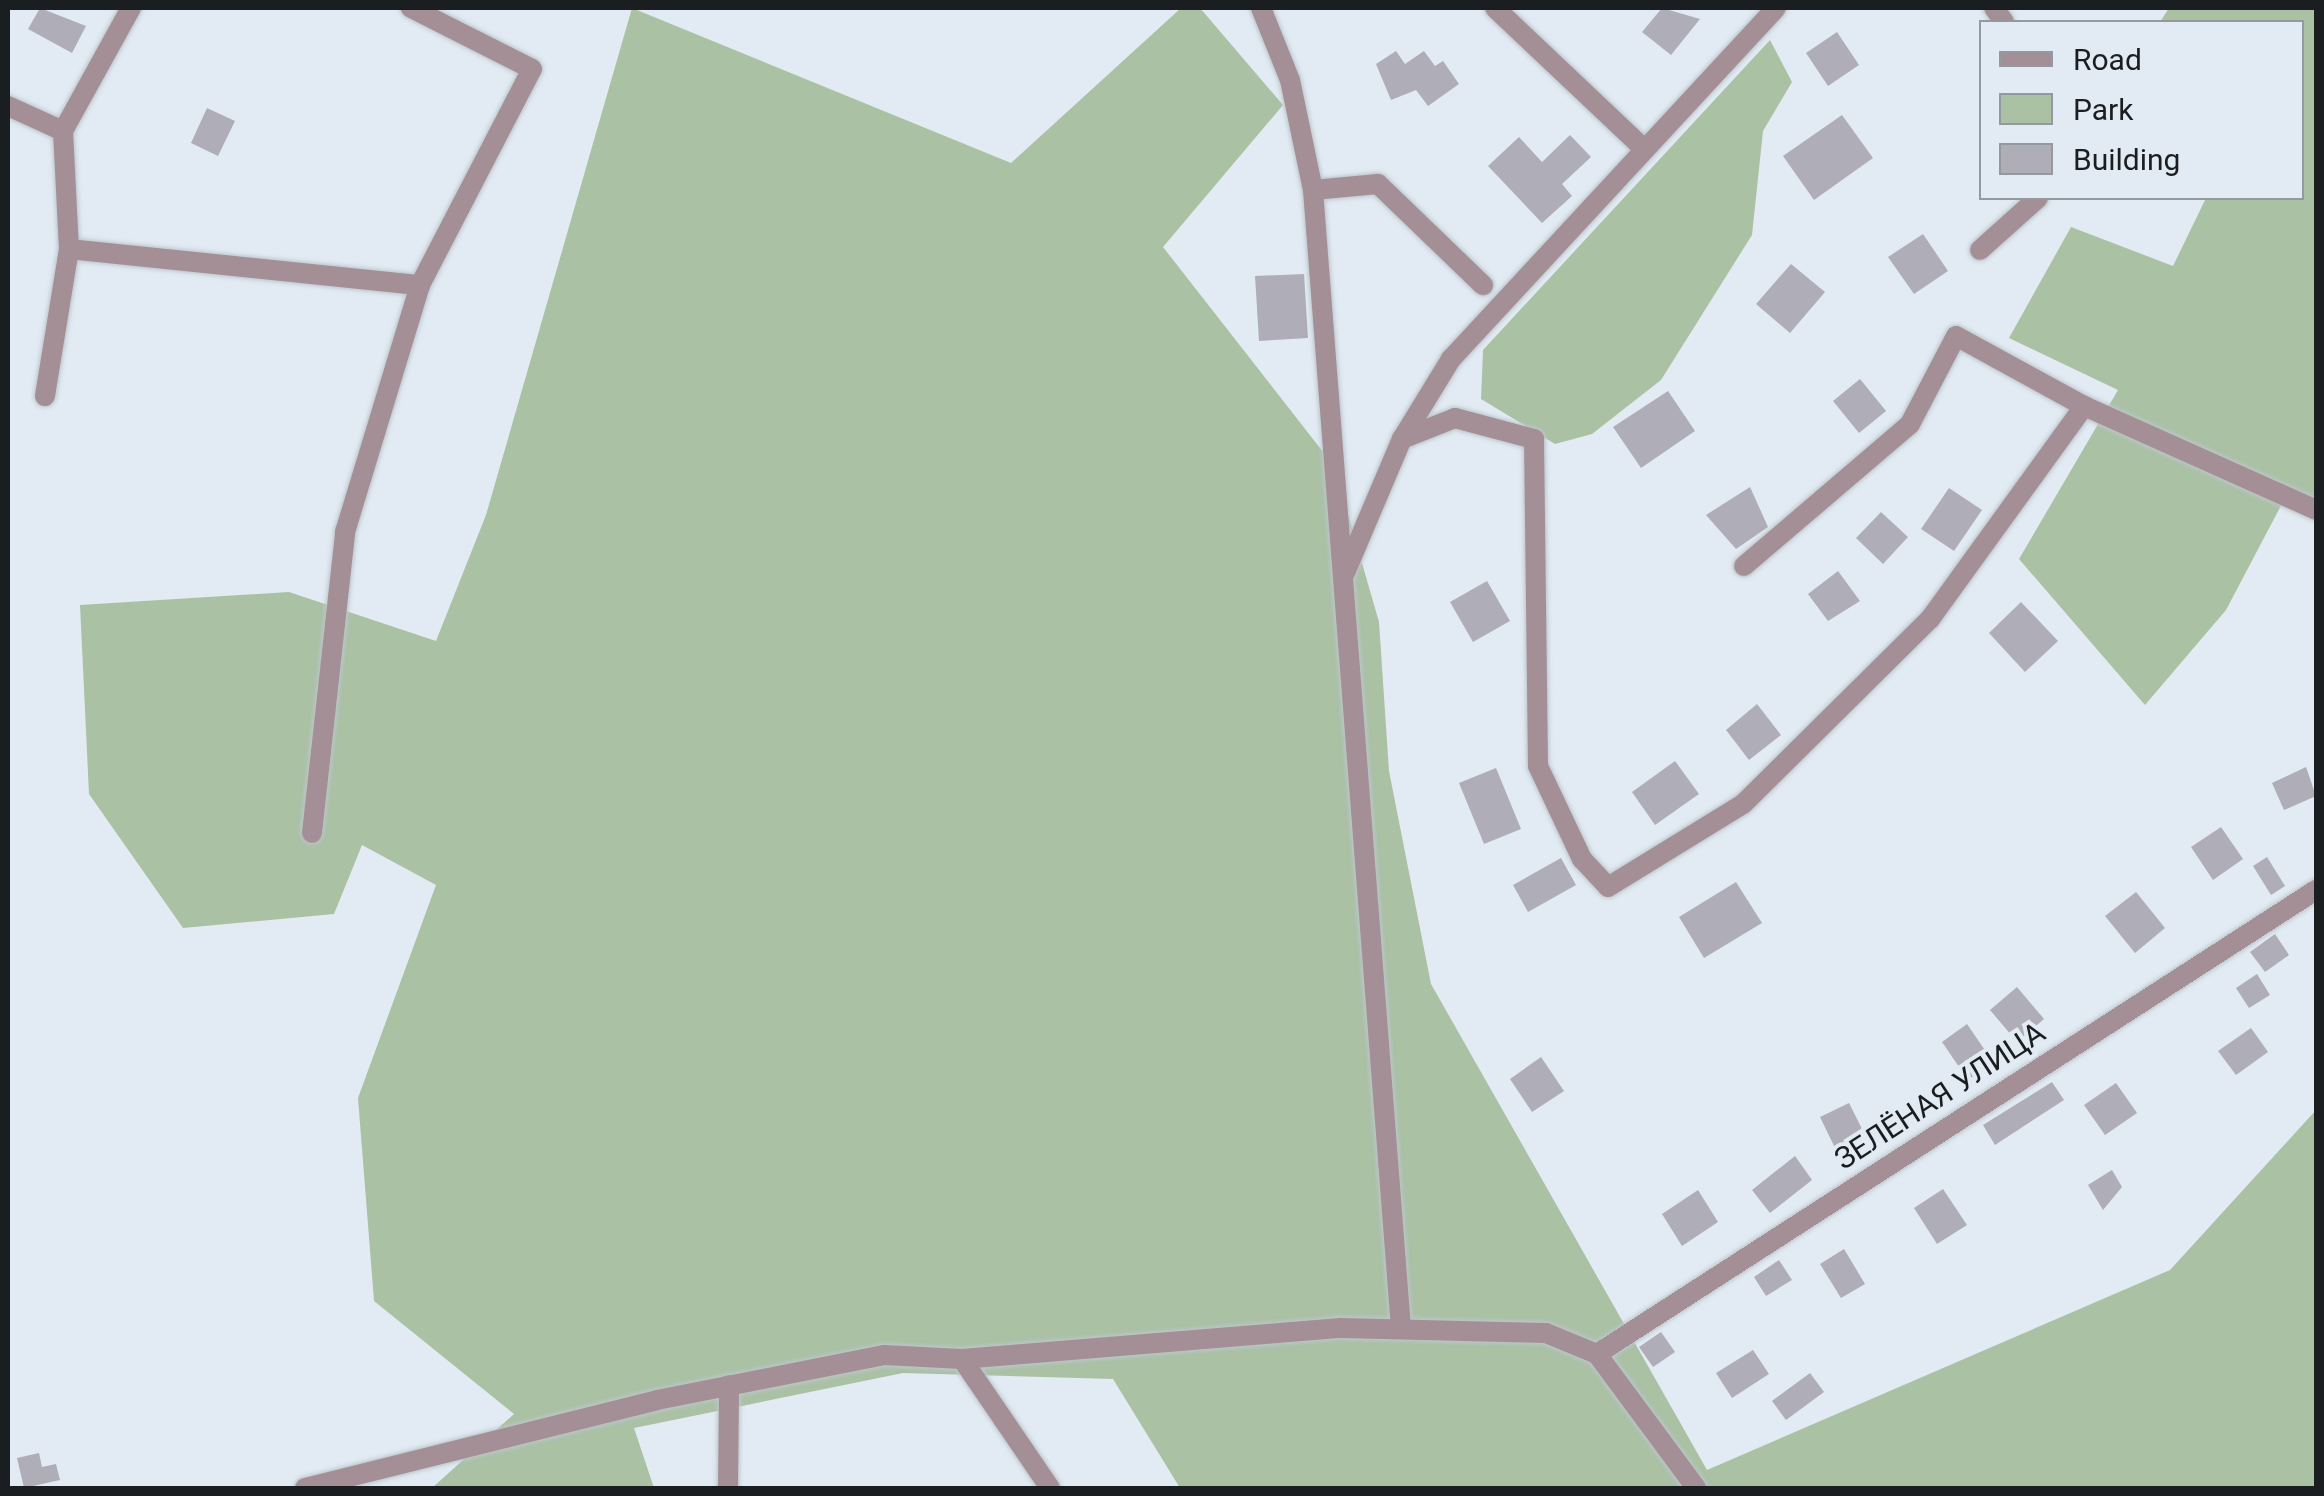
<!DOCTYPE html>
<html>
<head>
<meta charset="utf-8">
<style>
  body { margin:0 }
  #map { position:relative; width:2324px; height:1496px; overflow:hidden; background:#e2ebf3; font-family:Roboto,sans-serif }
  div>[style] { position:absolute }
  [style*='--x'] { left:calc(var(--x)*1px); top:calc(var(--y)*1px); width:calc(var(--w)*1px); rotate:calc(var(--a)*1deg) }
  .green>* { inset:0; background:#aac1a4 }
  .building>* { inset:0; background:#afadb7 }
  .roads { filter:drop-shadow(0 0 2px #bec6cd) drop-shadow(0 0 2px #bec6cd) }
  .minor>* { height:20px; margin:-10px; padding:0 10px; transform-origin:10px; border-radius:10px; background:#a48f96 }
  span { translate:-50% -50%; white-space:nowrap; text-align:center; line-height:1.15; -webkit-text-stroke:8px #e2ebf3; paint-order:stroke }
  .street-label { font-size:30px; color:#1b1e21 }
  .frame { position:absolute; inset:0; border:10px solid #1b1e21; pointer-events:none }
  .legend { position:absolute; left:1979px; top:20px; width:325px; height:180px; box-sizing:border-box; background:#e2ebf3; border:2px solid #92999f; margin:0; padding:12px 18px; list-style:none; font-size:30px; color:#1b1e21 }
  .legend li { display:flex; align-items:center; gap:20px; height:50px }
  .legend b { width:50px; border:2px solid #92999f }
</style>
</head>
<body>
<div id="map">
  <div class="green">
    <i style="clip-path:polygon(632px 8px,1011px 163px,1181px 8px,1200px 8px,1283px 105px,1163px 247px,1334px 466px,1379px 622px,1389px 771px,1431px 984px,1707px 1470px,2170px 1270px,2316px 1110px,2316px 1488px,1180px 1488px,1113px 1379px,903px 1373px,634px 1428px,654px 1488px,432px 1488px,514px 1414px,374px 1301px,358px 1098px,436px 885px,362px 845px,334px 914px,183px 928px,89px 794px,80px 605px,289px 592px,436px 641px,486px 515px)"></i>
    <i style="clip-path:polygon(2169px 8px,2316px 8px,2316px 509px,2285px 498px,2226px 610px,2145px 705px,2019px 559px,2118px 390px,2009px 338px,2071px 227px,2173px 266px,2206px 198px,2302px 198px,2302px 22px,2160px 22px)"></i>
    <i style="clip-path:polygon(1770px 40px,1792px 82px,1763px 131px,1752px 235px,1661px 380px,1592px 434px,1555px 444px,1481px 399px,1483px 350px)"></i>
  </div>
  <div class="building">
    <i style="clip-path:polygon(40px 8px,86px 26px,72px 53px,28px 29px)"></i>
    <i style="clip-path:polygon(1662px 8px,1700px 19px,1671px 55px,1642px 32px)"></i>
    <i style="clip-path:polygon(1837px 32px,1859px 65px,1828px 86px,1806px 53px)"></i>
    <i style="clip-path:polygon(1396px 51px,1405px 64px,1424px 51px,1435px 66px,1443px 61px,1459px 84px,1428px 106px,1416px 90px,1391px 100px,1376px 64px)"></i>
    <i style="clip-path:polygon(207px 108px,235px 121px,218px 156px,191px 143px)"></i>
    <i style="clip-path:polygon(1842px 115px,1873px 158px,1814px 200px,1783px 156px)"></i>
    <i style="clip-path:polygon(1570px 135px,1591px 157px,1562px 184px,1572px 196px,1542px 223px,1488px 166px,1519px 137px,1542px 162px)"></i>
    <i style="clip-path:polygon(1923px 234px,1948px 271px,1914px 294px,1888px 257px)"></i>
    <i style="clip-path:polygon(1791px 264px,1825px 292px,1790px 333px,1756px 304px)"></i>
    <i style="clip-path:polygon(1304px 274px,1308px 338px,1259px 341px,1255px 276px)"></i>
    <i style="clip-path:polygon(1860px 379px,1886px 411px,1859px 433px,1833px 401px)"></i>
    <i style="clip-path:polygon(1668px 391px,1695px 431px,1641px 468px,1613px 427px)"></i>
    <i style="clip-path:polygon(1750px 487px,1768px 527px,1736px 549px,1706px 515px)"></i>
    <i style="clip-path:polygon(1949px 488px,1982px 510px,1954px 551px,1921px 529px)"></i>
    <i style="clip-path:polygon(1881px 512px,1908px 537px,1883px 564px,1856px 538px)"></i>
    <i style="clip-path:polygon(1838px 571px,1860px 601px,1828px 621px,1808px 594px)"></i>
    <i style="clip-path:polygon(1487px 581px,1510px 621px,1473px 642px,1450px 602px)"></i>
    <i style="clip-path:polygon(2021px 602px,2058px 641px,2025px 672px,1989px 633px)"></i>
    <i style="clip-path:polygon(1757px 704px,1781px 735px,1749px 760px,1726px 730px)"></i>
    <i style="clip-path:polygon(1675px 761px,1699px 794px,1655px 825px,1632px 792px)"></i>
    <i style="clip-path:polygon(2306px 767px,2316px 796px,2284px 810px,2272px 783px)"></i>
    <i style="clip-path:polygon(1496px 768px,1521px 829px,1484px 844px,1459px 783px)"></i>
    <i style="clip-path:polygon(2221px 827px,2243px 859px,2213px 880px,2191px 847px)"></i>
    <i style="clip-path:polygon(2267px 857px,2285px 886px,2271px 895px,2253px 866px)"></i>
    <i style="clip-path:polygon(1561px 858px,1576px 885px,1528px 912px,1513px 885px)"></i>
    <i style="clip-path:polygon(1736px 882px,1762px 923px,1704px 958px,1679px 917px)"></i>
    <i style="clip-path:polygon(2136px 892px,2165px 928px,2135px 953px,2105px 916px)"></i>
    <i style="clip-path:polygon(2275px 934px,2289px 955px,2265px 972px,2250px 952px)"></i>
    <i style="clip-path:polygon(2257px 974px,2270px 995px,2249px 1008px,2236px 988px)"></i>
    <i style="clip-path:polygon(2017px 987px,2044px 1019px,2017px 1042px,1990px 1010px)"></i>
    <i style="clip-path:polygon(1967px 1024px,1993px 1062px,1968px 1080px,1942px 1042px)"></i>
    <i style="clip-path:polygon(2251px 1028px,2268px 1052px,2236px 1075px,2218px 1051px)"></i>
    <i style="clip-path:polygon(1541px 1057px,1564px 1091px,1532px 1112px,1510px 1079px)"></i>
    <i style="clip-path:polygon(2052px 1082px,2064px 1100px,1995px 1145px,1983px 1125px)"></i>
    <i style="clip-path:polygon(2116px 1083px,2137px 1113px,2105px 1135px,2084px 1105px)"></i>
    <i style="clip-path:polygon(1849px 1103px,1866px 1137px,1837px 1152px,1820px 1117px)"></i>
    <i style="clip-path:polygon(1795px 1156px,1812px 1180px,1770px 1213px,1752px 1190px)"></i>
    <i style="clip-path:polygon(2112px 1170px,2122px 1187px,2103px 1210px,2088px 1185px)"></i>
    <i style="clip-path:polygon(1943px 1189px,1967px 1225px,1937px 1244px,1914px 1208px)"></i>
    <i style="clip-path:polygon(1698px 1190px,1718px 1222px,1682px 1246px,1662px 1214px)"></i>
    <i style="clip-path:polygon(1844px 1249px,1865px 1284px,1841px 1298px,1820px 1264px)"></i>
    <i style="clip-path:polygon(1779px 1260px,1792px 1280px,1766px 1296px,1754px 1277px)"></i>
    <i style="clip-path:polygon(1661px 1332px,1675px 1352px,1653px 1367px,1639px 1347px)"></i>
    <i style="clip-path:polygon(1753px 1350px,1769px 1374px,1732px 1398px,1716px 1373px)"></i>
    <i style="clip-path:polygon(1810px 1373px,1824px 1392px,1786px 1420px,1772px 1401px)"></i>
    <i style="clip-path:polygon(39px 1453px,42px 1467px,56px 1464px,60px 1480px,24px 1488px,17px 1458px)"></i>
  </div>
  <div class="roads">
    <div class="minor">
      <i style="--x:1261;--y:8;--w:78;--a:68.1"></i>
      <i style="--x:1290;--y:80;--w:112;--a:78.2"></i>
      <i style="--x:1313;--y:190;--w:1142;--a:85.58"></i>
      <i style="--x:1495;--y:8;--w:204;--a:43.4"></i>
      <i style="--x:1994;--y:8;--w:17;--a:54"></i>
      <i style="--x:8;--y:106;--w:60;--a:24.4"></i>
      <i style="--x:63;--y:131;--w:118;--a:87.1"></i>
      <i style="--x:69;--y:249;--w:149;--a:99.3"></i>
      <i style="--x:63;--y:131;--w:141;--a:-61.1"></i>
      <i style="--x:1313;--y:190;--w:65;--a:-5.3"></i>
      <i style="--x:1378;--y:184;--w:146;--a:43.9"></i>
      <i style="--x:69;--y:249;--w:353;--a:5.9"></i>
      <i style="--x:1980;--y:250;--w:78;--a:-41.9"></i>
      <i style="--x:1402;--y:439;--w:57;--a:-21.6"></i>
      <i style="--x:1455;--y:418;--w:82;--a:14.9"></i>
      <i style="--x:1534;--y:439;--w:327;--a:89.3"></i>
      <i style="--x:1538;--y:766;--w:103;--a:64.7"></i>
      <i style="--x:1582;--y:859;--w:38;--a:47"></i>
      <i style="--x:1608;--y:887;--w:158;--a:-31.6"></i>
      <i style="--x:1743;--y:804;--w:263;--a:-44.7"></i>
      <i style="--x:1930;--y:619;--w:263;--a:-54.1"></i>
      <i style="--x:2084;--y:406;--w:254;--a:24.1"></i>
      <i style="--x:1744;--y:566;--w:218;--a:-40.5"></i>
      <i style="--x:1910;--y:424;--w:99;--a:-62.4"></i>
      <i style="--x:1956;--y:336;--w:146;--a:28.7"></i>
      <i style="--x:1345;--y:573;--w:146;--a:-67"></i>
      <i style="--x:1402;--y:439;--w:94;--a:-58.5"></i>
      <i style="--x:1451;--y:359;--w:478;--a:-47.2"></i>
      <i style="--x:312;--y:833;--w:303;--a:-83.7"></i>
      <i style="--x:345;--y:532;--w:258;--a:-73.1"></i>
      <i style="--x:420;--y:285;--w:243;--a:-62.6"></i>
      <i style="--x:532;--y:69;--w:136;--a:-153.2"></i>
      <i style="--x:1597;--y:1354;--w:856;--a:-32.84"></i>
      <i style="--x:962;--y:1359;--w:156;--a:55.7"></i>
      <i style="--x:305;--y:1488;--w:363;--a:-14"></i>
      <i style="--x:657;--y:1400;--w:231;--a:-11.2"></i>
      <i style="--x:884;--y:1355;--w:78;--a:2.9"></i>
      <i style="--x:962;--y:1359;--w:380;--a:-4.7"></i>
      <i style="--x:1341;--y:1328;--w:205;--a:1.4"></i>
      <i style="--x:1546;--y:1333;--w:55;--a:22.4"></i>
      <i style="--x:1597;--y:1354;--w:167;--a:53.5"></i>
      <i style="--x:728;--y:1488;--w:103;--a:-89.4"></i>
    </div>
  </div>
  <div class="street-label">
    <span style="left:1940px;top:1096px;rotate:-33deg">ЗЕЛЁНАЯ УЛИЦА</span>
  </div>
  <div class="frame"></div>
  <ul class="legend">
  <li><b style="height:12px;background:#a48f96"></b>Road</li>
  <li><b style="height:28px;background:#aac1a4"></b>Park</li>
  <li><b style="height:28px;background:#afadb7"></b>Building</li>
  </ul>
</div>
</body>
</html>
